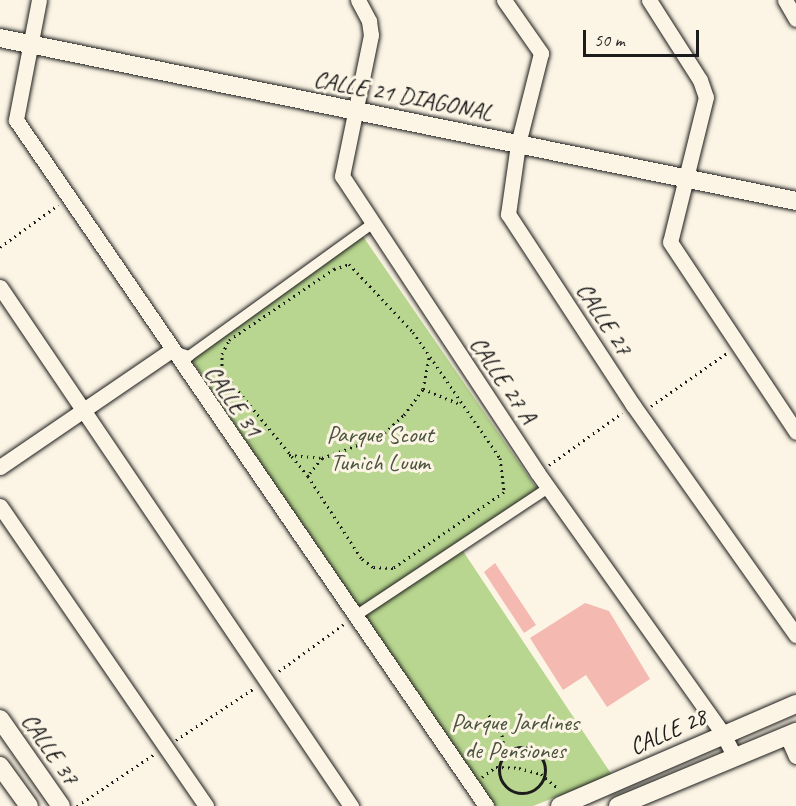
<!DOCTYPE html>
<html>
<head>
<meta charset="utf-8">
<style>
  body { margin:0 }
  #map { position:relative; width:796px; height:806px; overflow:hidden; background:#fcf5e5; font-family:Caveat,sans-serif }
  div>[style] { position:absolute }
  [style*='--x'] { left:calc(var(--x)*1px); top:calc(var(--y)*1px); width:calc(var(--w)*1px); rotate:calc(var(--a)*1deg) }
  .green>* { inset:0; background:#b8d68f }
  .building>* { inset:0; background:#f4b9b1 }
  .path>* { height:3px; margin-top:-1.5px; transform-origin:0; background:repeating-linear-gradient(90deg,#1c1c1c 0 1.5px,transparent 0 6px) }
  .path>.ring { margin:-1.5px; padding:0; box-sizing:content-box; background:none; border:3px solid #1c1c1c; border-radius:50% }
  .roads { filter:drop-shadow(0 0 2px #1c1c1c) drop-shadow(0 0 2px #1c1c1c) }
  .pedestrian>* { height:10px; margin:-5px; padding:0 5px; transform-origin:5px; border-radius:5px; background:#fcf5e5 }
  .minor>* { height:15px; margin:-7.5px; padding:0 7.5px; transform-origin:7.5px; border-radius:7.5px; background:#fcf5e5 }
  .tertiary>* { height:18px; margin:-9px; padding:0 9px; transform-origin:9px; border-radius:9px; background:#fcf5e5 }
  span { translate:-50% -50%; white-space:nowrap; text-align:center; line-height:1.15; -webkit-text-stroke:6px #fcf5e5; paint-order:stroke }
  .street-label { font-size:24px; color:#1c1c1c }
  .park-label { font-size:24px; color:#4b543e }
  .scale { position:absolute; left:583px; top:30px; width:116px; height:27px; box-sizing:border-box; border:3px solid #1c1c1c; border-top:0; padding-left:8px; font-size:18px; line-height:21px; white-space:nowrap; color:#1c1c1c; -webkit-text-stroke:4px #fcf5e5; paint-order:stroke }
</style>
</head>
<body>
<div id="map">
  <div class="green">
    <i style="clip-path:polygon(360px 232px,542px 496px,463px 551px,612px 775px,533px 806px,490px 806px,189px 356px)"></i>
  </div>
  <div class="building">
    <i style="clip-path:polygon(495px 563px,536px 625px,524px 633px,484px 572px)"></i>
    <i style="clip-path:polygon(585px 603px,609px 611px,650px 679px,607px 707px,586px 675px,563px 690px,530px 638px)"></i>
  </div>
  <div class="path">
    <i style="--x:0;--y:247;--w:72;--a:-35.9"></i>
    <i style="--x:349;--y:264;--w:93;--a:46.7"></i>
    <i style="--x:413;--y:332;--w:153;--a:55.4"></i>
    <i style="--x:500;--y:458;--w:34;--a:83"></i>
    <i style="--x:504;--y:492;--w:135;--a:145.6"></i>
    <i style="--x:393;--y:568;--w:20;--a:-177"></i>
    <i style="--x:373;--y:567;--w:15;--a:-143"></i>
    <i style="--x:361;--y:558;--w:98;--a:-122.9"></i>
    <i style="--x:308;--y:476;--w:136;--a:-129.3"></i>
    <i style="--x:222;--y:371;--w:17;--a:-90"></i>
    <i style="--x:222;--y:354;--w:16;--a:-63"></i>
    <i style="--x:229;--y:340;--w:127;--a:-34.1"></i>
    <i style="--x:334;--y:269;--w:16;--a:-18"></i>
    <i style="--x:423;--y:389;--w:38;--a:22"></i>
    <i style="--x:651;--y:406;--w:93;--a:-34.9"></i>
    <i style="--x:289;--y:455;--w:33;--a:5"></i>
    <i style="--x:322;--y:458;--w:22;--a:129"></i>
    <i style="--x:322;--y:458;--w:62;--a:-19.9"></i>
    <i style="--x:380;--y:437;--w:33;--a:-43"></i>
    <i style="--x:404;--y:415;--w:32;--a:-54"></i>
    <i style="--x:423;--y:389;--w:33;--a:-79"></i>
    <i style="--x:549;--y:465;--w:90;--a:-35.5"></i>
    <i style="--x:279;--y:671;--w:80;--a:-35.9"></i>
    <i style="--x:489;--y:715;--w:24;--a:57"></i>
    <i style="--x:502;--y:735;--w:19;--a:81"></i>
    <i style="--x:176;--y:740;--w:92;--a:-33.5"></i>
    <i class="ring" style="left:499px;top:747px;width:43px;height:43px"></i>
    <i style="--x:482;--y:777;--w:17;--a:-36"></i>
    <i style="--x:496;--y:767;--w:23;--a:2"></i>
    <i style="--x:519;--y:768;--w:23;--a:15"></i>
    <i style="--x:541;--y:774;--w:23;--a:40"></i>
    <i style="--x:77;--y:806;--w:92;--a:-33.9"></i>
  </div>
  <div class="roads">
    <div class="pedestrian">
      <i style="--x:173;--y:351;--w:17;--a:17"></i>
      <i style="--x:189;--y:356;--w:226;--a:-35.8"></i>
      <i style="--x:357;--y:615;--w:229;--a:-33.6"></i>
    </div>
    <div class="minor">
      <i style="--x:39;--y:0;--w:122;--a:100.9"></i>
      <i style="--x:16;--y:120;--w:832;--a:55.58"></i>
      <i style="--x:358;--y:0;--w:24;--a:62"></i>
      <i style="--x:369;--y:21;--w:14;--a:82"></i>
      <i style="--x:371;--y:35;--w:144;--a:101.6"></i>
      <i style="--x:342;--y:176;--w:354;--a:56.6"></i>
      <i style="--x:537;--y:472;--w:321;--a:54.6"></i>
      <i style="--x:723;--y:734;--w:25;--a:63"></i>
      <i style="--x:504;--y:0;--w:65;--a:55.1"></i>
      <i style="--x:541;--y:53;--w:94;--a:104.2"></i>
      <i style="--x:518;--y:144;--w:71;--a:98.1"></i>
      <i style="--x:508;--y:214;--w:228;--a:56.8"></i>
      <i style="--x:633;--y:405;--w:282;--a:54.7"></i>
      <i style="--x:649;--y:0;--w:95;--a:57.5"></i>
      <i style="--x:700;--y:80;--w:18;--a:71"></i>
      <i style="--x:706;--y:97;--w:149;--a:103.9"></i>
      <i style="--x:670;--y:242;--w:228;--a:56.4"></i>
      <i style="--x:785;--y:0;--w:22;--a:60"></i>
      <i style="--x:0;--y:287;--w:627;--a:55.93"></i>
      <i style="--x:0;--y:467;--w:206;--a:-34.3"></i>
      <i style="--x:0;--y:506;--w:364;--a:55.5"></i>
      <i style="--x:787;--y:736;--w:22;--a:66"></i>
    </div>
    <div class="tertiary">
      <i style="--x:0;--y:38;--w:813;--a:11.57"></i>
      <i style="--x:0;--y:719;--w:106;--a:55"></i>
      <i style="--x:0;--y:766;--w:49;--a:54.1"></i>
      <i style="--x:560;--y:806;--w:257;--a:-23.4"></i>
      <i style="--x:618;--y:806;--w:193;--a:-22.6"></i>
    </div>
  </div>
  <div class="street-label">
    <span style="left:403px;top:96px;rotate:11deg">CALLE 21 DIAGONAL</span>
    <span style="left:604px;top:319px;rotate:57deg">CALLE 27</span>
    <span style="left:503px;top:380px;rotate:56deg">CALLE 27 A</span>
    <span style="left:233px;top:401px;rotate:55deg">CALLE 31</span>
    <span style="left:668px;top:732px;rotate:-24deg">CALLE 28</span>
    <span style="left:50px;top:749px;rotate:55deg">CALLE 37</span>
  </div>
  <div class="park-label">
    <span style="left:380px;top:449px">Parque Scout<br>Tunich Luum</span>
    <span style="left:515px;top:737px">Parque Jardines<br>de Pensiones</span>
  </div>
  <div class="scale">50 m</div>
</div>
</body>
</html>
